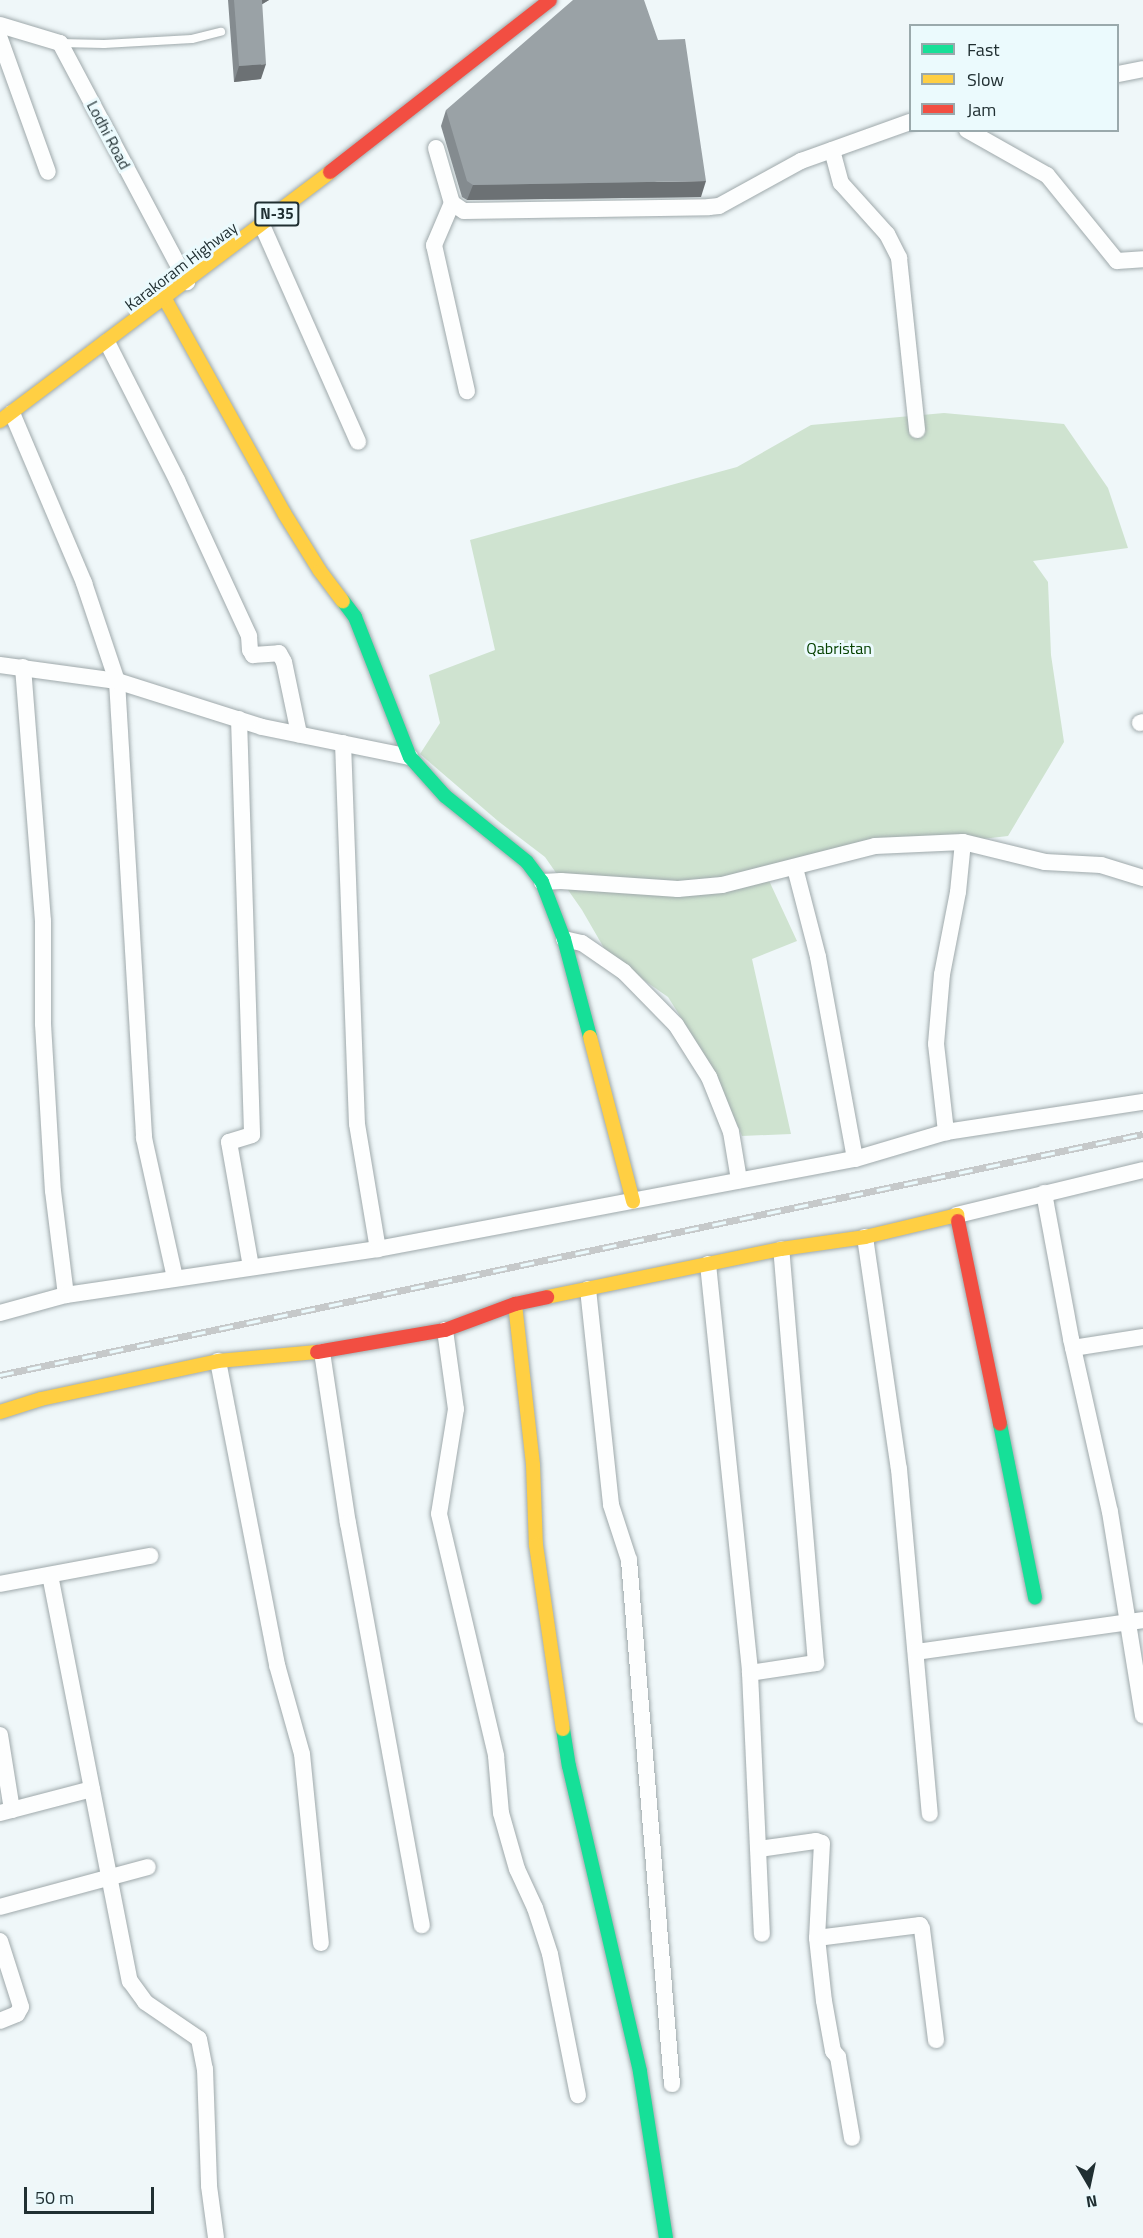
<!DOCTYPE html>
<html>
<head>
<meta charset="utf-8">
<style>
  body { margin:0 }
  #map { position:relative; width:1143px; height:2238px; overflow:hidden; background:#eff7f9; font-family:"Titillium Web",sans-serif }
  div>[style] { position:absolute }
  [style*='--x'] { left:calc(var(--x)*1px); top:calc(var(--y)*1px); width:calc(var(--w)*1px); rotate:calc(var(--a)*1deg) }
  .green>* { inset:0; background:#cfe3d0 }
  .roads { filter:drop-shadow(0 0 2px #9fa9ab) drop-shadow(0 0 2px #9fa9ab) }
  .lane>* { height:8px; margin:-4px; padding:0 4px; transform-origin:4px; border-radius:4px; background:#fdfefe }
  .street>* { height:16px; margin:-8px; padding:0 8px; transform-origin:8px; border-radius:8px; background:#fdfefe }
  .fast>* { height:14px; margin:-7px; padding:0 7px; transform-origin:7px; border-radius:7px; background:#16e098 }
  .slow>* { height:14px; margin:-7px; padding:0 7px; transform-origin:7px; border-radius:7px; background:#ffcf43 }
  .jam>* { height:14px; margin:-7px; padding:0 7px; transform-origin:7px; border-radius:7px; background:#f24e42 }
  .rail>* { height:7px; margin-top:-3.5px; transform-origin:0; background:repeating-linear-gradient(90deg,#ebfafd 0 14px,#c6c9ca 0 28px); box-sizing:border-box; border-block:2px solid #c6c9ca }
  .wall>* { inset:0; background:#848b8f }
  .shaded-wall>* { inset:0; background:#6c7174 }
  .building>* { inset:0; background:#9aa2a6 }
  span { translate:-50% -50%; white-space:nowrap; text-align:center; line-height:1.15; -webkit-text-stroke:6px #ebfafd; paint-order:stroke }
  .shield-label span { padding:2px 4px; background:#ebfafd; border:2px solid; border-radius:4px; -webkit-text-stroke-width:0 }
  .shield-label { font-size:15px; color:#202f32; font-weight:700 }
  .street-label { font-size:16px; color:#202f32 }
  .park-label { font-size:16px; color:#064100 }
  .legend { position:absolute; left:909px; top:24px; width:210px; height:108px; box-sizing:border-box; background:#ebfafd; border:2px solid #9aa9ac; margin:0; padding:8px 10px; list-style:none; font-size:18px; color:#202f32 }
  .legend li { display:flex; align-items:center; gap:12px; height:30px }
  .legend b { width:30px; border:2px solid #9aa9ac }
  .north { position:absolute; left:1059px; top:2154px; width:60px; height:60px; -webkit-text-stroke:4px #ebfafd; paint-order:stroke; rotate:171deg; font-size:16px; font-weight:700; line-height:24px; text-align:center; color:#202f32 }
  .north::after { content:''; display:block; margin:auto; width:21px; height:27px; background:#202f32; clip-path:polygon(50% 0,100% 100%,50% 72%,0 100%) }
  .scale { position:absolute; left:24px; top:2187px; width:130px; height:27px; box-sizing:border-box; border:3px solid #202f32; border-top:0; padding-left:8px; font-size:18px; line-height:21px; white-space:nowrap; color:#202f32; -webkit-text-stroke:4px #ebfafd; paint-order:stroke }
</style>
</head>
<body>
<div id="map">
  <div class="green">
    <i style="clip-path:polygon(944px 413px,1064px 424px,1108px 488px,1128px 548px,1033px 561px,1048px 582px,1051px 655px,1064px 742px,1008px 836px,904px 848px,765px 872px,797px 941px,752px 959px,791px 1134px,742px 1136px,712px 1067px,668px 997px,608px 955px,582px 910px,545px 857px,498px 821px,420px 754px,440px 723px,429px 675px,495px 650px,470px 540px,737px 467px,811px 425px)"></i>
  </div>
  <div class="roads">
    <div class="lane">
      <i style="--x:60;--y:43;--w:44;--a:1.3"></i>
      <i style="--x:104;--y:44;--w:88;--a:-3.3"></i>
      <i style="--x:192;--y:39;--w:30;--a:-14"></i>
    </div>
    <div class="street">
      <i style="--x:0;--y:25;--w:63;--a:16.7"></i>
      <i style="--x:60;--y:43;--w:271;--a:62"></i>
      <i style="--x:0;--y:39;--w:141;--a:70.2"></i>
      <i style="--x:1118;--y:74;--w:25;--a:-11"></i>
      <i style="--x:967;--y:130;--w:92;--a:29.4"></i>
      <i style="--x:1047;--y:175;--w:111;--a:50.9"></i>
      <i style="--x:1117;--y:261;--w:26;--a:-4"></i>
      <i style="--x:436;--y:148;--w:57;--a:73.8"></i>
      <i style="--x:452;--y:203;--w:14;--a:34"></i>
      <i style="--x:464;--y:211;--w:245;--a:-0.9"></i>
      <i style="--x:709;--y:207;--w:10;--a:-6"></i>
      <i style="--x:719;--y:206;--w:94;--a:-28.8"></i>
      <i style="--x:801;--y:161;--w:116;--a:-19.7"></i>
      <i style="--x:832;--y:150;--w:34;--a:75"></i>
      <i style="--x:841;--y:183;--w:69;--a:48"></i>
      <i style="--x:887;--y:234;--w:27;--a:63"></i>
      <i style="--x:899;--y:258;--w:173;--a:84"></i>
      <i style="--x:452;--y:203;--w:46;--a:113.2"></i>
      <i style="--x:434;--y:245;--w:150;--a:77.3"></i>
      <i style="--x:262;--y:225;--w:237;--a:66.1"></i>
      <i style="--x:107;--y:342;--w:155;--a:63.1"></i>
      <i style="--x:177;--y:480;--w:172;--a:65.2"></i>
      <i style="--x:249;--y:636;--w:14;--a:86"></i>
      <i style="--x:250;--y:650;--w:6;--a:59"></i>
      <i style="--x:253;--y:655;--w:26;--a:-4"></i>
      <i style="--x:279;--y:653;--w:10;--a:61"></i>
      <i style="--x:284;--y:662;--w:74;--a:78.2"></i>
      <i style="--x:12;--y:413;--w:185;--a:67"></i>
      <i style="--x:84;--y:583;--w:103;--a:71.4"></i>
      <i style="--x:117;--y:681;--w:458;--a:86.6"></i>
      <i style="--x:144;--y:1138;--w:143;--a:77.5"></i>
      <i style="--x:0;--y:665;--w:118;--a:7.8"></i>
      <i style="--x:117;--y:681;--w:152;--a:17.6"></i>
      <i style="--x:262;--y:727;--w:151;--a:11.5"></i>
      <i style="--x:23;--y:667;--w:255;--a:85.5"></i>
      <i style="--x:43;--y:921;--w:103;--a:90"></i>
      <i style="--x:43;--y:1024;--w:167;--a:86.6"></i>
      <i style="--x:53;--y:1191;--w:105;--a:82.9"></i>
      <i style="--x:239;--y:719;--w:416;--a:88.2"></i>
      <i style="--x:252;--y:1135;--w:24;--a:163"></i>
      <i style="--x:229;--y:1142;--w:127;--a:80"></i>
      <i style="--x:1140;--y:723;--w:3;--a:-18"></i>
      <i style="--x:343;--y:743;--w:381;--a:87.9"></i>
      <i style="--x:357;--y:1124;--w:127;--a:80.5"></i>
      <i style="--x:963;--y:842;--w:84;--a:13.7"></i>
      <i style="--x:1045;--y:862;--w:56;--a:3.1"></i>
      <i style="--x:1101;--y:865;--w:44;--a:17.2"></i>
      <i style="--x:795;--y:868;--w:92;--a:75.5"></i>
      <i style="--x:818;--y:957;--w:205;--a:79.6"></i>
      <i style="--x:542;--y:882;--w:19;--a:-3"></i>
      <i style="--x:561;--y:881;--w:117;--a:3.9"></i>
      <i style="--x:678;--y:889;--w:44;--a:-5.2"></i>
      <i style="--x:722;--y:885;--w:158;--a:-14.3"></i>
      <i style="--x:875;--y:846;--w:88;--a:-2.6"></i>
      <i style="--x:963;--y:842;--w:50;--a:95.7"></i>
      <i style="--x:958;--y:892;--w:84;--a:101"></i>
      <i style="--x:942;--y:974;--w:70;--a:94.9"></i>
      <i style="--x:936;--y:1044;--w:89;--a:83.5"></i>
      <i style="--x:564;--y:939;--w:18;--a:13"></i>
      <i style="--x:582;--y:943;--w:51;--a:34.6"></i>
      <i style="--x:624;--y:972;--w:74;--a:45.5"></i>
      <i style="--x:676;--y:1025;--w:62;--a:57.6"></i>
      <i style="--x:709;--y:1077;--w:59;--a:68.2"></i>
      <i style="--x:731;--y:1132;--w:49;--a:80.5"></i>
      <i style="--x:1044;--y:1193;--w:148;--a:79.5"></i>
      <i style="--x:1071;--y:1339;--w:177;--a:77.3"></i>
      <i style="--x:1110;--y:1512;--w:206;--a:80.8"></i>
      <i style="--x:957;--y:1215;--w:191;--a:-13.6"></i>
      <i style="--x:865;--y:1237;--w:234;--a:81.7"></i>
      <i style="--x:899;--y:1469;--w:346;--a:84.9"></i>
      <i style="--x:708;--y:1264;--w:411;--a:84.1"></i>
      <i style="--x:750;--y:1673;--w:261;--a:87.4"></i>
      <i style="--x:588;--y:1289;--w:217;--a:83.9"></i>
      <i style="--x:611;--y:1505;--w:58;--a:71.9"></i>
      <i style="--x:629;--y:1560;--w:526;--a:85.31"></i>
      <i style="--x:0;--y:1313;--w:68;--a:-15.3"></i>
      <i style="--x:66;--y:1295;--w:315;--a:-8.4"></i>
      <i style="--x:378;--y:1249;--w:485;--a:-10.7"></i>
      <i style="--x:855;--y:1159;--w:95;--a:-16.5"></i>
      <i style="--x:946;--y:1132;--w:199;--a:-8.7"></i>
      <i style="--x:445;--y:1330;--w:80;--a:82.1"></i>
      <i style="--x:456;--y:1409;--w:106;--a:99.2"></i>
      <i style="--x:439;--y:1514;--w:249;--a:76.7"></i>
      <i style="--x:496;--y:1756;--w:57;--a:85"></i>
      <i style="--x:501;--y:1813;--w:58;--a:74.1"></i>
      <i style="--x:517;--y:1869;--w:43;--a:65.2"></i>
      <i style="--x:535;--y:1908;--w:48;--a:71.9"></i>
      <i style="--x:550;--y:1954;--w:144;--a:78.8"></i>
      <i style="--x:1073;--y:1348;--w:71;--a:-8.9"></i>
      <i style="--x:322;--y:1352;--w:173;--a:81.4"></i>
      <i style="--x:348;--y:1523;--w:409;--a:79.6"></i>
      <i style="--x:218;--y:1361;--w:310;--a:79"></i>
      <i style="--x:277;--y:1665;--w:92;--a:74.3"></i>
      <i style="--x:302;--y:1754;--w:190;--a:84.3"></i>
      <i style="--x:50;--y:1575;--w:414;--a:78.9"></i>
      <i style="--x:130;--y:1981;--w:26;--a:54"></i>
      <i style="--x:145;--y:2002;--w:65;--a:34.4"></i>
      <i style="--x:199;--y:2039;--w:31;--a:79"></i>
      <i style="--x:205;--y:2069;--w:117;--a:88"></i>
      <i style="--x:209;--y:2186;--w:52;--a:82.3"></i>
      <i style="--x:0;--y:1584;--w:153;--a:-10.6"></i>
      <i style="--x:916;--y:1652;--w:229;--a:-8"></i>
      <i style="--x:750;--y:1673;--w:67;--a:-8.6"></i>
      <i style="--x:816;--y:1663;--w:415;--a:-94.8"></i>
      <i style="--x:0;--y:1735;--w:76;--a:80.9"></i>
      <i style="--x:0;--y:1813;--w:95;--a:-14.6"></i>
      <i style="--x:759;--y:1849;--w:58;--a:-8"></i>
      <i style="--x:816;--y:1841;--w:6;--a:18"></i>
      <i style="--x:822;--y:1843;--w:95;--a:93"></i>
      <i style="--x:817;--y:1938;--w:104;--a:-7.2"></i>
      <i style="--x:920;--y:1925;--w:4;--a:63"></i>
      <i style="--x:922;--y:1929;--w:112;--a:82.8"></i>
      <i style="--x:0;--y:1907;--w:153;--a:-15.1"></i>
      <i style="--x:817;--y:1938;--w:63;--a:83.7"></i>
      <i style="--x:824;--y:2001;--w:51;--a:79.8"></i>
      <i style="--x:833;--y:2051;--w:8;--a:50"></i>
      <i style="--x:838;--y:2057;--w:82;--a:80.2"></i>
      <i style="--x:0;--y:1941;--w:69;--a:72.3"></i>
      <i style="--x:21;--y:2007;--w:8;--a:120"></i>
      <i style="--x:17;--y:2014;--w:18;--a:158"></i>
    </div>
    <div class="fast">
      <i style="--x:343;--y:601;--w:20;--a:53"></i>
      <i style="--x:355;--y:617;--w:150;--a:68.6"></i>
      <i style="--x:410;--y:757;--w:52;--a:48.1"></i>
      <i style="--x:445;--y:796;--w:105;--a:38.8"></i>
      <i style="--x:527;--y:862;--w:25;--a:53"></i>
      <i style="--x:542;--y:882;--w:61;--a:68.9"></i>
      <i style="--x:564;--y:939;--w:101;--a:75.1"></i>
      <i style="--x:1000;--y:1424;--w:177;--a:78.6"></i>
      <i style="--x:563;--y:1729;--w:37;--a:81"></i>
      <i style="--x:569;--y:1766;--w:314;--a:76.9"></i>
      <i style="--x:640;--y:2072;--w:168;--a:81.1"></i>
    </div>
    <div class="slow">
      <i style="--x:165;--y:299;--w:245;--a:60.9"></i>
      <i style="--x:284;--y:513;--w:68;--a:58.2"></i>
      <i style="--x:320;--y:571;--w:38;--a:53"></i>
      <i style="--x:0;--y:421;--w:413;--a:-37"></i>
      <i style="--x:590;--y:1037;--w:170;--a:75.3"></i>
      <i style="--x:547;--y:1297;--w:239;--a:-11.6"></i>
      <i style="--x:781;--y:1249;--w:85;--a:-8.1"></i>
      <i style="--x:865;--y:1237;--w:95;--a:-13.4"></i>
      <i style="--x:957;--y:1215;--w:6;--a:81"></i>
      <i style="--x:515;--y:1304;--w:162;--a:83.6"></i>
      <i style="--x:533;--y:1465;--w:80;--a:87.9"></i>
      <i style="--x:536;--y:1545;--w:186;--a:81.7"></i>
      <i style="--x:0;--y:1412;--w:43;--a:-17.6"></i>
      <i style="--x:41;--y:1399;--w:181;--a:-12.1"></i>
      <i style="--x:218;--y:1361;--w:99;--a:-5.2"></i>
    </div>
    <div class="jam">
      <i style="--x:330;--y:172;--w:279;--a:-38"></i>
      <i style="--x:958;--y:1221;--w:207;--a:78.3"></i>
      <i style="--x:317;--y:1352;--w:130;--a:-9.8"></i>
      <i style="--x:445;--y:1330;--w:75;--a:-20.4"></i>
      <i style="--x:515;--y:1304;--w:33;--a:-12"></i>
    </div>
  </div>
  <div class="rail">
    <i style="--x:0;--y:1375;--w:1168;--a:-11.91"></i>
  </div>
  <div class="wall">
    <i style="clip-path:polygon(228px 0,269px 0,262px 4px,261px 79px,234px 82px)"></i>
    <i style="clip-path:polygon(446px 110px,701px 197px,467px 200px,462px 197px,441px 126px)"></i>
  </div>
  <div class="shaded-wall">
    <i style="clip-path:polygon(259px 0,269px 0,256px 8px)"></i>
    <i style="clip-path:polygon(266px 64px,261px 79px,234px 82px,239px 66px)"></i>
    <i style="clip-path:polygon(706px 181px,701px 197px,467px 200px,473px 185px)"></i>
  </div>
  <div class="building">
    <i style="clip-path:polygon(234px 0,262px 0,266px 64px,239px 66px)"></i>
    <i style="clip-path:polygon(573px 0,644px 0,658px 40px,685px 39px,706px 181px,473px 185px,467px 181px,446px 110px)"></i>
  </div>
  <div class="shield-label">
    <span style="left:277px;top:214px">N-35</span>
  </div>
  <div class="street-label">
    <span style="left:109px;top:135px;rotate:62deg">Lodhi Road</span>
    <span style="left:181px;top:266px;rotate:-37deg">Karakoram Highway</span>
  </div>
  <div class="park-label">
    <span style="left:839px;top:648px">Qabristan</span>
  </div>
  <ul class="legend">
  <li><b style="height:8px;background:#16e098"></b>Fast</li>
  <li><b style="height:8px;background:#ffcf43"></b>Slow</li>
  <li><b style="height:8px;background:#f24e42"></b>Jam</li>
  </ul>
  <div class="north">N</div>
  <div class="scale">50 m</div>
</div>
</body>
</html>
